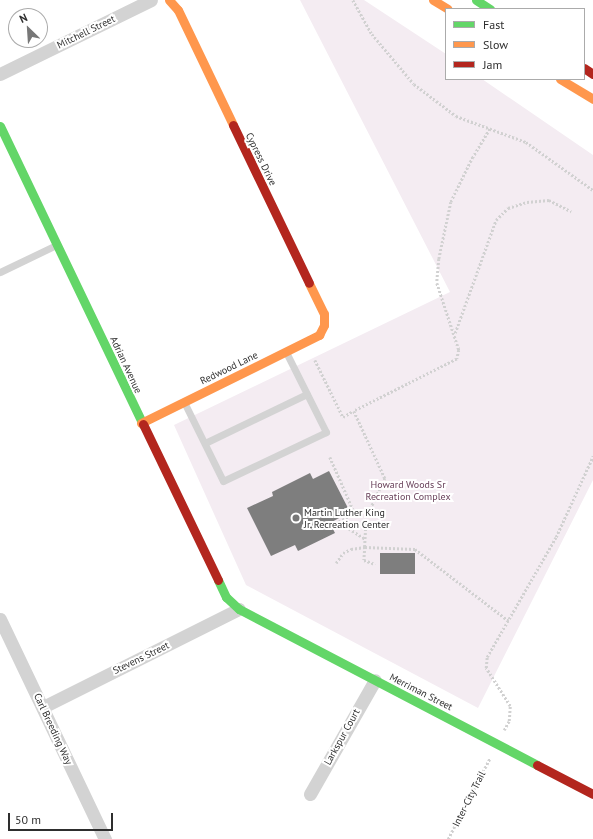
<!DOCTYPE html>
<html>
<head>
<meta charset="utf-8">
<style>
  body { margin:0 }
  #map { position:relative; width:593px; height:839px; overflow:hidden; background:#fff; font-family:"PT Sans",sans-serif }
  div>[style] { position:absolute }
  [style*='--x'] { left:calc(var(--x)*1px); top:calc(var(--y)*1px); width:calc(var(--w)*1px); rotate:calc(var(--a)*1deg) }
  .green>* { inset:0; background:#f4ecf2 }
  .building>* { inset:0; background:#7e7e7e }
  .path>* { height:2.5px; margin-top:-1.25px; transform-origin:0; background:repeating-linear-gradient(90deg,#d1d1d1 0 2px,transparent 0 4px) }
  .lane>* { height:7px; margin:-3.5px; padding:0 3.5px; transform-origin:3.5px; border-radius:3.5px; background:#d3d3d3 }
  .street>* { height:13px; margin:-6.5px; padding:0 6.5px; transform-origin:6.5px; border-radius:6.5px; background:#d3d3d3 }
  .fast>* { height:9px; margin:-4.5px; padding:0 4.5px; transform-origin:4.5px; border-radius:4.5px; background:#63d668 }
  .slow>* { height:9px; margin:-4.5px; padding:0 4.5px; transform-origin:4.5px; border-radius:4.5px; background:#ff974d }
  .jam>* { height:9px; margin:-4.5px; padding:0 4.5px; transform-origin:4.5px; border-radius:4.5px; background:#b3261e }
  .dots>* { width:11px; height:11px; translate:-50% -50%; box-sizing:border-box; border:2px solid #fff; border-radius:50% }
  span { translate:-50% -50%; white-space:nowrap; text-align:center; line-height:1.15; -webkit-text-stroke:4px #fff; paint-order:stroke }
  .street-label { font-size:10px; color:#2e2e2e }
  .park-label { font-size:10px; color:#673f58 }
  .poi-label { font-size:10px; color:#2e2e2e }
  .left { translate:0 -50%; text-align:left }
  .legend { position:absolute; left:445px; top:8px; width:140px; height:72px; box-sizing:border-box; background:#fff; border:1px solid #ababab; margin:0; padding:5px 7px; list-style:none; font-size:12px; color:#2e2e2e }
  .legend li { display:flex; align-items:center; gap:8px; height:20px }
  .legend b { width:20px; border:1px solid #ababab }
  .north { position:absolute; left:8px; top:8px; width:40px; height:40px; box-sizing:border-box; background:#fff; border:1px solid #ababab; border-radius:50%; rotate:335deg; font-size:11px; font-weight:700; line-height:16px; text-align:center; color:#2e2e2e }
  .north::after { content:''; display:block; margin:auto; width:14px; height:18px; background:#777; clip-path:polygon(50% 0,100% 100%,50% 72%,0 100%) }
  .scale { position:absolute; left:8px; top:813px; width:105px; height:18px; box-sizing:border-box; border:2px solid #2e2e2e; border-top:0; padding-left:5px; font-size:12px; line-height:14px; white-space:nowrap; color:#2e2e2e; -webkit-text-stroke:3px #fff; paint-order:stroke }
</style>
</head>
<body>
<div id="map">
  <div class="green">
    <i style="clip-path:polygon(300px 0,364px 0,446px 54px,446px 79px,482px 79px,593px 155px,593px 480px,478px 708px,246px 585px,174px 425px,450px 292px)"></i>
  </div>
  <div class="building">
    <i style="clip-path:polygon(329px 471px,350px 512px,330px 523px,335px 533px,298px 551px,295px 545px,271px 556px,247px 508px,273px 496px,272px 492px,310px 473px,313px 479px)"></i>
    <i style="clip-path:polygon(380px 553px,415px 553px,415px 574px,380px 574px)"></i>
  </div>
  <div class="path">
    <i style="--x:353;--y:0;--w:39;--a:61"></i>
    <i style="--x:372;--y:34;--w:65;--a:50"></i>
    <i style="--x:414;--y:84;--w:53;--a:37.3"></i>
    <i style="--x:456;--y:116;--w:75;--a:20.4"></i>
    <i style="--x:526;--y:142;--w:82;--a:35.6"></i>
    <i style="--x:490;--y:129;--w:33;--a:121"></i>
    <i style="--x:473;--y:157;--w:50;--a:116.1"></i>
    <i style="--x:451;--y:202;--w:58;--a:101.9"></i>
    <i style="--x:439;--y:259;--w:24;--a:95"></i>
    <i style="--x:437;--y:283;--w:71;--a:71.8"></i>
    <i style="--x:459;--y:350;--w:9;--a:103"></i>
    <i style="--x:457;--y:359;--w:115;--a:153.2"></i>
    <i style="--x:354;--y:411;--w:74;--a:65.2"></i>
    <i style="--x:385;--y:478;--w:33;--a:115"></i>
    <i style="--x:371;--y:508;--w:18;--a:106"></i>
    <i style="--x:366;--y:525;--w:22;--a:93"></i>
    <i style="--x:365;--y:547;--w:50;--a:2.3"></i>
    <i style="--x:415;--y:549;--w:118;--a:37.5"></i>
    <i style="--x:455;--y:333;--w:120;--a:-70.1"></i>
    <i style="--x:496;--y:220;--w:17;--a:-45"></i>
    <i style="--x:508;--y:208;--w:20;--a:-18"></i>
    <i style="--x:527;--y:202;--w:22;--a:-5"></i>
    <i style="--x:549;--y:200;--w:25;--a:27"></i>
    <i style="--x:315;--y:360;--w:64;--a:63.8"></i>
    <i style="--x:343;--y:417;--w:12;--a:-31"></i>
    <i style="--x:330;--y:457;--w:62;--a:66.3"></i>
    <i style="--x:355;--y:514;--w:18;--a:153"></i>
    <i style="--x:339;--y:522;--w:31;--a:33"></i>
    <i style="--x:336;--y:563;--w:12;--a:-55"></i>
    <i style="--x:343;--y:553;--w:9;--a:-27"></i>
    <i style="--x:351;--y:549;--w:14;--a:-8"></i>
    <i style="--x:365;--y:547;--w:13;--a:94"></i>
    <i style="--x:364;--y:560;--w:12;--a:20"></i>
    <i style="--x:504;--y:730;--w:10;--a:-61"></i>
    <i style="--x:509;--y:721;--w:15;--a:-86"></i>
    <i style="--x:510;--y:706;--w:45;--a:-122.3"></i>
    <i style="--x:486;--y:668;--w:11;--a:-85"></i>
    <i style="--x:487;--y:657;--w:138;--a:-60.1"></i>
    <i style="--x:556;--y:537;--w:89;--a:-65.4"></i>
    <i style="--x:448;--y:839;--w:91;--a:-62.6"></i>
  </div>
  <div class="lane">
    <i style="--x:0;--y:272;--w:62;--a:-25.7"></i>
    <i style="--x:184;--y:402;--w:88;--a:63.7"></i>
    <i style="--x:223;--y:481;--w:114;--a:-25.4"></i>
    <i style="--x:326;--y:432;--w:89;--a:-116.6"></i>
    <i style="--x:205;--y:443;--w:113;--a:-25.7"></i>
  </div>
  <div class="street">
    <i style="--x:0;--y:74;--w:168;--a:-26.1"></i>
    <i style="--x:0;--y:619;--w:244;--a:64.5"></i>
    <i style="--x:43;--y:707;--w:219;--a:-26.6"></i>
    <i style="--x:310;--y:794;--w:131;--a:-60.3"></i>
  </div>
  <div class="fast">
    <i style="--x:476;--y:0;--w:17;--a:33"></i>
    <i style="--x:0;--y:126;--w:331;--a:64.4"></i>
    <i style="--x:218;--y:580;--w:19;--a:65"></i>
    <i style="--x:226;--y:597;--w:18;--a:43"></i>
    <i style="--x:239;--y:609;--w:336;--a:27.6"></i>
  </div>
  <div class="slow">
    <i style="--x:169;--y:0;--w:13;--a:48"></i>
    <i style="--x:178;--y:10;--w:127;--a:64.4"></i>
    <i style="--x:433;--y:0;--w:17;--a:31"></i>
    <i style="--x:560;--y:79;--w:39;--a:31"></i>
    <i style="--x:141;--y:423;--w:199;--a:-26.3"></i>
    <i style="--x:319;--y:335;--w:11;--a:-63"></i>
    <i style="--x:324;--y:325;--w:11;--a:-90"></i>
    <i style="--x:324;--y:314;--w:34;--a:-116"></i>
  </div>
  <div class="jam">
    <i style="--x:584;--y:68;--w:11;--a:34"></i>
    <i style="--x:233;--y:125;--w:175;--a:64.3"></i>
    <i style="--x:143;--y:424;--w:173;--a:64.3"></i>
    <i style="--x:537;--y:765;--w:63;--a:27.4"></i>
  </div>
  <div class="dots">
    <i style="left:296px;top:518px;background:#777"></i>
  </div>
  <div class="street-label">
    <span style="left:86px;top:32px;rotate:-26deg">Mitchell Street</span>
    <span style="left:261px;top:159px;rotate:64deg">Cypress Drive</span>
    <span style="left:126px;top:365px;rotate:65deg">Adrian Avenue</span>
    <span style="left:229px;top:368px;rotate:-26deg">Redwood Lane</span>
    <span style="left:141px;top:658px;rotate:-26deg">Stevens Street</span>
    <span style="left:421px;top:692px;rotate:27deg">Merriman Street</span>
    <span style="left:53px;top:729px;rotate:65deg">Carl Breeding Way</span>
    <span style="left:342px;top:737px;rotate:-61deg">Larkspur Court</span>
    <span style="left:469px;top:799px;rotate:-63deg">Inter-City Trail</span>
  </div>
  <div class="park-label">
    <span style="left:408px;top:490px">Howard Woods Sr<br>Recreation Complex</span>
  </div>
  <div class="poi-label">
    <span class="left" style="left:304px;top:518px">Martin Luther King<br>Jr. Recreation Center</span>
  </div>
  <ul class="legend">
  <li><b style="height:5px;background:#63d668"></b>Fast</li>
  <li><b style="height:5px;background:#ff974d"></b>Slow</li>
  <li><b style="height:5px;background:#b3261e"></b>Jam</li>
  </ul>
  <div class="north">N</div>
  <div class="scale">50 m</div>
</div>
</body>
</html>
